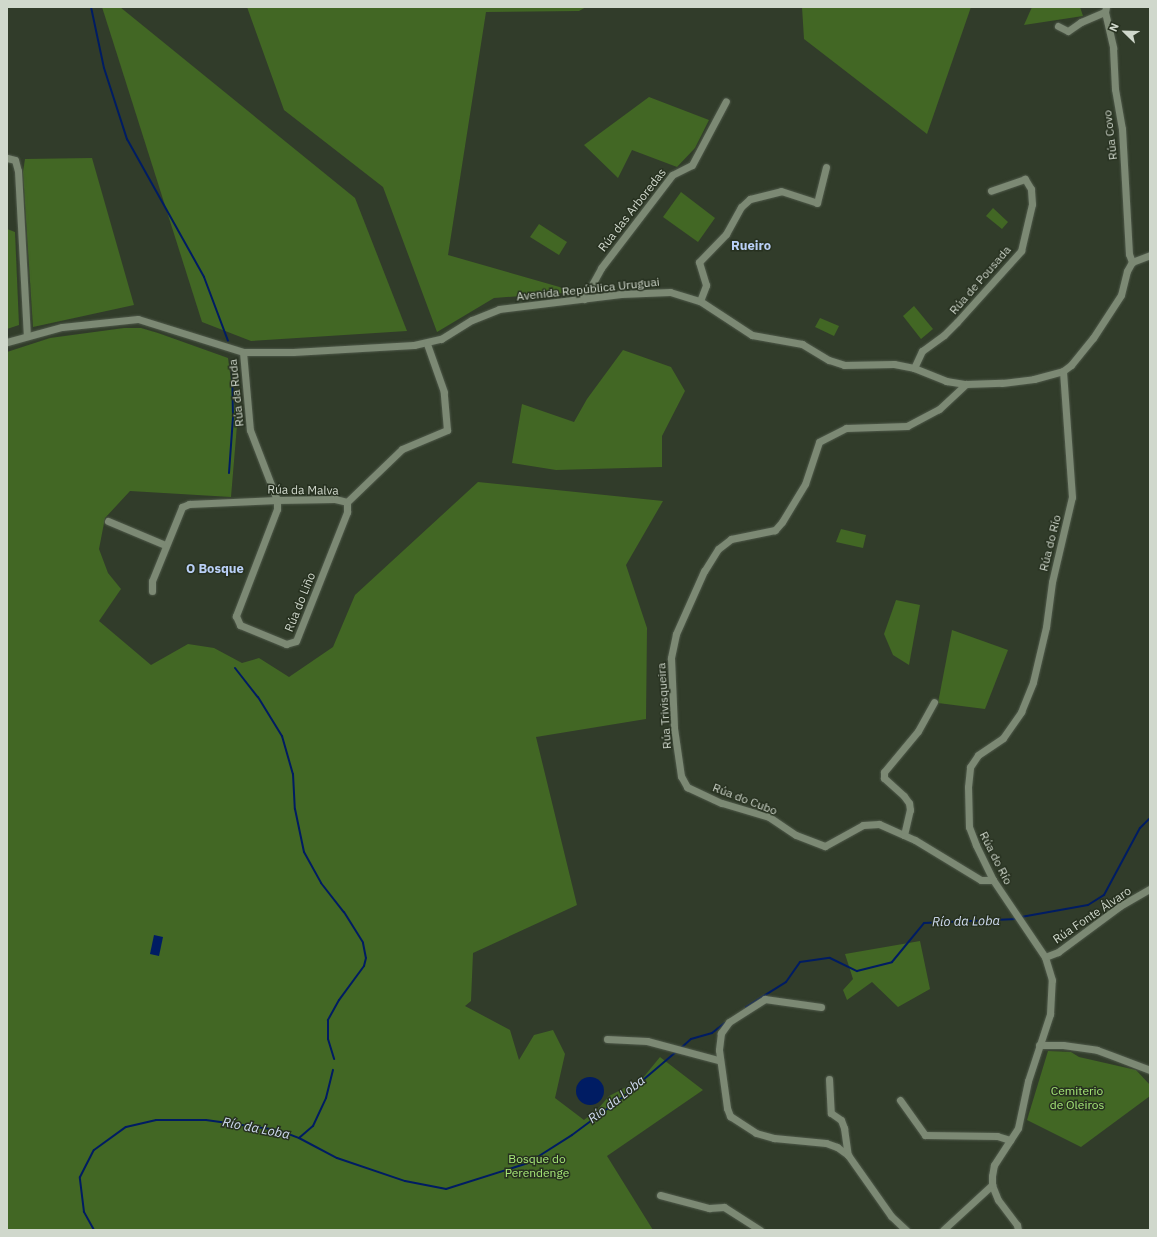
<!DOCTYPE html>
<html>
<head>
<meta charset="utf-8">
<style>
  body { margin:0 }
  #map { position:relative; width:1157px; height:1237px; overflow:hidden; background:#313c2a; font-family:"IBM Plex Sans",sans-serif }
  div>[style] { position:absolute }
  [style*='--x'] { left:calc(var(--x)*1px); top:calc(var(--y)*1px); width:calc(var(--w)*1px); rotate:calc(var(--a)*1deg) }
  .green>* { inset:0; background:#426724 }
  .water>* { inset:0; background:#001c63 }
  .round { border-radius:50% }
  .stream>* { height:2px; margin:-1px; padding:0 1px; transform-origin:1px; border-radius:1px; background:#001c63 }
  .roads { filter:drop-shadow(0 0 1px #4f594a) drop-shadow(0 0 1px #4f594a) }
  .minor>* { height:7px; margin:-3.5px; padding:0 3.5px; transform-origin:3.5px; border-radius:3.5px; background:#7c8974 }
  span { translate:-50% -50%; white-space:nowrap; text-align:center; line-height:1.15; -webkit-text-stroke:3px #273120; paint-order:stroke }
  .street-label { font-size:12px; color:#d0d8cc }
  .park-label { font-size:12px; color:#a6e777 }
  .neighbourhood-label { font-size:13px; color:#bad0f7; font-weight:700 }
  .water-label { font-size:13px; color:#d1ddf2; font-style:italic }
  .frame { position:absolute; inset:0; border:8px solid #d0d8cc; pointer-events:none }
  .north { position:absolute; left:1105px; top:12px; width:40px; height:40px; -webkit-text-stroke:3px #273120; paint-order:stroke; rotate:293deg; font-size:11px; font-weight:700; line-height:16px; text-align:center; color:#d0d8cc }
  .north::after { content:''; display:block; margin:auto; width:14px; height:18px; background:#d0d8cc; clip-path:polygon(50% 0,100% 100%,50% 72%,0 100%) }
</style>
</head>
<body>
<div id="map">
  <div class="green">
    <i style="clip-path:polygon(102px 7px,120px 7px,355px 198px,407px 331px,251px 341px,202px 322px)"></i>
    <i style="clip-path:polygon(247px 7px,586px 7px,579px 11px,486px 12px,448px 255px,577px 292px,494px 298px,437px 332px,383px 187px,284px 110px)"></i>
    <i style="clip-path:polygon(802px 7px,971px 7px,927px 134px,804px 39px)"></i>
    <i style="clip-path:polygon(1032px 7px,1080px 7px,1083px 16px,1024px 25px)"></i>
    <i style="clip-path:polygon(649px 97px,709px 120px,695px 148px,677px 167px,632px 150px,618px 178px,584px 145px)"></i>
    <i style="clip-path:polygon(92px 158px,134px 305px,33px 327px,23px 172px,25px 159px)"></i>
    <i style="clip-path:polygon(681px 192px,715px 218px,698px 242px,663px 217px)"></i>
    <i style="clip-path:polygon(993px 208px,1008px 222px,1002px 229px,986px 216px)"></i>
    <i style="clip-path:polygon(539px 224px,567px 242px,559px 255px,530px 237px)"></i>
    <i style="clip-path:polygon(7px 229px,15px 232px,19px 325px,7px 329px)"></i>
    <i style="clip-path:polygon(914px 306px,933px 329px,921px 339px,903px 316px)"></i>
    <i style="clip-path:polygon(820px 318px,839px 326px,834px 336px,815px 327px)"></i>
    <i style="clip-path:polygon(124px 328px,141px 328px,158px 333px,228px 358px,237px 425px,231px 497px,130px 491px,105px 518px,99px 549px,108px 573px,121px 589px,99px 621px,151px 665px,188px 644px,214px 648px,242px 663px,259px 658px,289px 677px,333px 647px,355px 595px,478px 482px,663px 501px,626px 565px,647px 628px,646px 719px,536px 737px,577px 905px,473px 953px,471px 1001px,465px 1006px,510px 1030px,519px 1060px,534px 1035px,553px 1030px,565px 1054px,555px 1098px,584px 1120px,598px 1109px,609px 1096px,642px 1079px,660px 1057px,703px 1090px,607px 1156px,653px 1230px,7px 1230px,7px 352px,50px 338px)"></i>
    <i style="clip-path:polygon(623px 350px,671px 367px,685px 391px,662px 436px,662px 467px,556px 470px,512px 463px,522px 404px,574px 422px,587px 399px)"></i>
    <i style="clip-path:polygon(841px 529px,866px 535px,863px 548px,836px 542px)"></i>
    <i style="clip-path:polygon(896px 600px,920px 605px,909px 665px,893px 655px,884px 634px)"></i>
    <i style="clip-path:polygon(952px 630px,1008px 650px,985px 709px,938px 703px)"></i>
    <i style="clip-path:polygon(920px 941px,930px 989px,898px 1007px,872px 982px,847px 1000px,843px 990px,853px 979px,845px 954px)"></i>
    <i style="clip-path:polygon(1048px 1051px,1071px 1052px,1079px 1057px,1136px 1070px,1150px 1085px,1150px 1096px,1081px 1147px,1027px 1120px)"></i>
  </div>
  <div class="water">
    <i style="clip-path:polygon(154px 935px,163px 937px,159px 956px,150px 954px)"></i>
    <i class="round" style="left:576px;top:1077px;width:28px;height:28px"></i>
  </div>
  <div class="stream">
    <i style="--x:91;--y:7;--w:62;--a:78"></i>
    <i style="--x:104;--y:68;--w:75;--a:72.1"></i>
    <i style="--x:127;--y:139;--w:158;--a:60.8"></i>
    <i style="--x:204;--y:277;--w:68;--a:69.4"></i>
    <i style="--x:229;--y:473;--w:56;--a:-85.9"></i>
    <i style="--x:233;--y:417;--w:52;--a:-91.1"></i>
    <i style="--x:235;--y:668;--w:37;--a:52"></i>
    <i style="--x:258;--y:697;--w:46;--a:58.4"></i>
    <i style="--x:282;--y:736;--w:40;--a:74"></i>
    <i style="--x:293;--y:774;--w:35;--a:87"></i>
    <i style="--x:295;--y:809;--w:44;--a:78.2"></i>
    <i style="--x:304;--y:852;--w:35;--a:61"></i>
    <i style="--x:321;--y:883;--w:37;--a:52"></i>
    <i style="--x:344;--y:912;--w:36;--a:58"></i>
    <i style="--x:363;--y:943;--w:15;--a:79"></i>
    <i style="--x:366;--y:958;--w:8;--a:104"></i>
    <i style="--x:364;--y:966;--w:42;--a:126.3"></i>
    <i style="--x:339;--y:1000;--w:23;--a:119"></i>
    <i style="--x:328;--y:1020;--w:19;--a:90"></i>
    <i style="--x:328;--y:1039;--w:21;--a:73"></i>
    <i style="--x:1021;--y:917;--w:68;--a:-10.2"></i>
    <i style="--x:1088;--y:905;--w:19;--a:-32"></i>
    <i style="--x:1104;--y:895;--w:76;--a:-61.8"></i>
    <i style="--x:1140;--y:828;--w:14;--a:-45"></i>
    <i style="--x:746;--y:1007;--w:47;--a:-32"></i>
    <i style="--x:786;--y:982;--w:24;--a:-55"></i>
    <i style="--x:800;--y:962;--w:30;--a:-8"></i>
    <i style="--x:830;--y:958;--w:30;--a:26"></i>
    <i style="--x:857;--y:971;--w:36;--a:-14"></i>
    <i style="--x:892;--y:962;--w:50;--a:-50.6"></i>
    <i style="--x:924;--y:923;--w:93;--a:-2.5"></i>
    <i style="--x:681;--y:1048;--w:13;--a:-42"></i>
    <i style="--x:691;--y:1039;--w:22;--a:-16"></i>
    <i style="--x:712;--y:1033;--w:16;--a:-38"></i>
    <i style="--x:299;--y:1138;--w:18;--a:-41"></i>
    <i style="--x:313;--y:1126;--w:31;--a:-65"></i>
    <i style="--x:326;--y:1098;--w:29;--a:-76"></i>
    <i style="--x:94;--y:1230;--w:21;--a:-119"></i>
    <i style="--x:84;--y:1212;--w:35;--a:-97"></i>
    <i style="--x:80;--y:1177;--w:30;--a:-63"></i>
    <i style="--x:94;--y:1150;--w:39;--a:-36"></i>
    <i style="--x:126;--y:1127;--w:31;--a:-13"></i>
    <i style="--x:156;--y:1120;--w:50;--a:0"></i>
    <i style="--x:206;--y:1120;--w:73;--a:7.9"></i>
    <i style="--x:278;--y:1130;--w:22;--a:21"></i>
    <i style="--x:299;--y:1138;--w:43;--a:27.8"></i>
    <i style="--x:337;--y:1158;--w:72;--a:18.7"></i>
    <i style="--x:405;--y:1181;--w:42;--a:11"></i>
    <i style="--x:446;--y:1189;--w:86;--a:-17.6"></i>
    <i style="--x:528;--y:1163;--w:52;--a:-32.5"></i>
    <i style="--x:572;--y:1135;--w:64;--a:-36.7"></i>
    <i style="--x:623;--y:1097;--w:71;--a:-40.4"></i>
  </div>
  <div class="roads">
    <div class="minor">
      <i style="--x:1106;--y:7;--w:5;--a:101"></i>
      <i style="--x:1105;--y:12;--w:37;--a:77"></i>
      <i style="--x:1113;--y:48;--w:41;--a:87.2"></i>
      <i style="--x:1115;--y:89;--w:41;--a:80.1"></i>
      <i style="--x:1122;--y:129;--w:125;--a:86.8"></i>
      <i style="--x:1129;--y:254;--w:9;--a:69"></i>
      <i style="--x:1058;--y:26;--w:11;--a:27"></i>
      <i style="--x:1068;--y:31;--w:16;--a:-35"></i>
      <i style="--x:1081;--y:22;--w:26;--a:-23"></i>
      <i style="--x:7;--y:158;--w:8;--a:14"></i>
      <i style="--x:15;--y:160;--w:11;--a:75"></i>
      <i style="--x:18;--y:171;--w:164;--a:86.9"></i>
      <i style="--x:584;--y:299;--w:35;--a:-61"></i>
      <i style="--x:601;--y:268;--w:117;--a:-52.6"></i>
      <i style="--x:672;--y:175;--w:22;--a:-27"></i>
      <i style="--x:692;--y:165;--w:72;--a:-62"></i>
      <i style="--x:700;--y:301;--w:17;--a:-69"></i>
      <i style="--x:706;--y:285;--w:24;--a:-107"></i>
      <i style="--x:699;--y:262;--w:39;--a:-46"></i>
      <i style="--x:726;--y:234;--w:31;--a:-61"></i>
      <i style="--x:741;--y:207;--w:12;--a:-42"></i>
      <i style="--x:750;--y:199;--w:32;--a:-14"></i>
      <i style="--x:781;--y:191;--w:38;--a:18"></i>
      <i style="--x:817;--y:203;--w:37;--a:-76"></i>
      <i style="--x:7;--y:342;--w:57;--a:-15.3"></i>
      <i style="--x:62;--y:327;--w:76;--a:-6"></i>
      <i style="--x:138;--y:319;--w:110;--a:17.4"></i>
      <i style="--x:243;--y:352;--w:50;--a:0"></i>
      <i style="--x:293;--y:352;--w:121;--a:-3.3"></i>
      <i style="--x:414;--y:345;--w:28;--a:-13"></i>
      <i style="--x:441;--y:339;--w:36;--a:-32"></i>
      <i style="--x:472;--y:320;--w:29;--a:-22"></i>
      <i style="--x:499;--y:309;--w:123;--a:-7"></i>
      <i style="--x:621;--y:294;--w:49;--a:-2.3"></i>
      <i style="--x:670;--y:292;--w:31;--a:17"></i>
      <i style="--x:700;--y:301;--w:62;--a:33.2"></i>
      <i style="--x:752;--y:335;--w:51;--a:10.2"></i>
      <i style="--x:802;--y:344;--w:31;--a:31"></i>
      <i style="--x:829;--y:360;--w:16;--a:18"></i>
      <i style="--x:844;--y:365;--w:50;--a:-1.1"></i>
      <i style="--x:894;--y:364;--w:20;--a:11"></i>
      <i style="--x:914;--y:368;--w:35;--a:22"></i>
      <i style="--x:946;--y:381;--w:20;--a:9"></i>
      <i style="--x:966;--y:384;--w:36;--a:-2"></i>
      <i style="--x:1002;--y:383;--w:32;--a:-7"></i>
      <i style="--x:1034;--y:379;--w:30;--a:-15"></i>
      <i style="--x:1063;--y:371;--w:10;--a:-37"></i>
      <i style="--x:1071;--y:365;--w:35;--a:-51"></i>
      <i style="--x:1093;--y:338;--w:51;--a:-56.9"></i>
      <i style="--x:1121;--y:295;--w:25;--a:-76"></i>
      <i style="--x:1127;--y:271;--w:10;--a:-61"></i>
      <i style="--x:1132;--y:262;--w:19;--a:-21"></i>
      <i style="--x:243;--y:352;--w:78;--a:84.9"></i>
      <i style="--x:250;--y:430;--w:75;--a:68.9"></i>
      <i style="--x:277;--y:500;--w:9;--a:90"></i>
      <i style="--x:277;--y:509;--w:115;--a:111"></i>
      <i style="--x:236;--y:616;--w:10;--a:66"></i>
      <i style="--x:240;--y:625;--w:50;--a:22.4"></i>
      <i style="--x:286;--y:644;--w:10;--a:-17"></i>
      <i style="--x:296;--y:641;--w:139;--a:-68.4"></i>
      <i style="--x:347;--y:512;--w:10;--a:-90"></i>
      <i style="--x:914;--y:368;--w:19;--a:-65"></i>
      <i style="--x:922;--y:351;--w:27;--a:-36"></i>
      <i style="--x:944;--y:335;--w:18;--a:-45"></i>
      <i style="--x:957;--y:322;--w:96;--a:-48"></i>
      <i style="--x:1021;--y:251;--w:48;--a:-76.8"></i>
      <i style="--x:1032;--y:204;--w:15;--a:-94"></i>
      <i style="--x:1031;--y:189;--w:12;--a:-121"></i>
      <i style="--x:1025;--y:179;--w:36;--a:161"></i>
      <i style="--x:966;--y:384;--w:37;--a:137"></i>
      <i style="--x:939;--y:409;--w:36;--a:152"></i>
      <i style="--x:907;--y:426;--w:61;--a:178.1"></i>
      <i style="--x:846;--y:428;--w:30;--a:153"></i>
      <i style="--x:819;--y:442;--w:44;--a:108.4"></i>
      <i style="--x:805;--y:484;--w:44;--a:121.2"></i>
      <i style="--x:782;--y:522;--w:11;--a:131"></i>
      <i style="--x:775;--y:530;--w:45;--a:168.4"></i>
      <i style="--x:731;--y:539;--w:16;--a:142"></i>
      <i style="--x:718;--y:549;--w:26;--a:122"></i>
      <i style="--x:704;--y:571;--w:69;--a:114"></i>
      <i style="--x:676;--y:634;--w:25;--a:102"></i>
      <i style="--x:671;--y:658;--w:70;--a:87.5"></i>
      <i style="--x:674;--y:728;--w:49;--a:81.7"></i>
      <i style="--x:681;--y:776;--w:13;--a:61"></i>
      <i style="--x:687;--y:787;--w:38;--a:25"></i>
      <i style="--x:722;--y:803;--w:49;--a:16.6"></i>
      <i style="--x:769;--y:817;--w:32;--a:34"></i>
      <i style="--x:796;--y:835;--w:31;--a:21"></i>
      <i style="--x:825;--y:846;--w:43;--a:-28.9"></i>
      <i style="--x:863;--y:825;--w:16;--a:-4"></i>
      <i style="--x:879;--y:824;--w:39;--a:24"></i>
      <i style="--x:915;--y:840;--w:77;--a:31.2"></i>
      <i style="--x:981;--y:880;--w:12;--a:0"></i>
      <i style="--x:108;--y:521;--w:62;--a:22.8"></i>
      <i style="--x:152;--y:591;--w:10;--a:-90"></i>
      <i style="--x:152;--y:581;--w:80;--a:-67.9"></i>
      <i style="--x:182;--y:507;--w:8;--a:-23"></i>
      <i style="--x:189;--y:504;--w:88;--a:-2.6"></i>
      <i style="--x:277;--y:500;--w:58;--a:-1"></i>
      <i style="--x:335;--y:499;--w:12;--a:14"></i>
      <i style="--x:347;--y:502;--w:76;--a:-43.9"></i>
      <i style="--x:402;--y:449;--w:49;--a:-22.9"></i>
      <i style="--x:447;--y:430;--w:38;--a:-95"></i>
      <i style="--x:444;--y:392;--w:51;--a:-109.5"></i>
      <i style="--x:904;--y:835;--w:26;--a:-77"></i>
      <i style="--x:910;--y:810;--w:7;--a:-98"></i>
      <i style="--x:909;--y:803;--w:9;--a:-126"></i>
      <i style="--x:904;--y:796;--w:27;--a:-138"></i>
      <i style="--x:884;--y:778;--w:6;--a:-90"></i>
      <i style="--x:884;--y:772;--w:53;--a:-50.3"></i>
      <i style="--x:918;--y:731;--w:33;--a:-61"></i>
      <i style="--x:1045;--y:957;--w:14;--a:-21"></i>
      <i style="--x:1058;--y:952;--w:77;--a:-36.6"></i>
      <i style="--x:1120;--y:906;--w:34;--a:-30"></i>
      <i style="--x:821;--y:1007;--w:57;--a:-171.9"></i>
      <i style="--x:765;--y:999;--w:43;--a:147.4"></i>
      <i style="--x:729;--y:1022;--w:14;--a:126"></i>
      <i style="--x:721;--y:1033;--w:17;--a:97"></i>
      <i style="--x:719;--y:1050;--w:59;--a:82.1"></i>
      <i style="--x:727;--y:1108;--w:9;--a:69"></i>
      <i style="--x:730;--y:1116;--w:31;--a:33"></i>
      <i style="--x:756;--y:1133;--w:19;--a:16"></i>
      <i style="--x:774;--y:1138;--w:52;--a:5.5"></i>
      <i style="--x:826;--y:1143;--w:12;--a:20"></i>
      <i style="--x:837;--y:1147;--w:14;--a:36"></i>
      <i style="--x:848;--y:1155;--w:75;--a:54.8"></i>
      <i style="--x:891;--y:1216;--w:21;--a:43"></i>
      <i style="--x:607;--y:1039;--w:40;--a:2.9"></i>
      <i style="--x:647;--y:1041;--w:73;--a:15"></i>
      <i style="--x:1039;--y:1045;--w:24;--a:0"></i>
      <i style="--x:1063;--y:1045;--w:34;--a:8"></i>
      <i style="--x:1097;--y:1050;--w:57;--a:20.7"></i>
      <i style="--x:829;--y:1079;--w:34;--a:87"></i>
      <i style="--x:831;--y:1113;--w:12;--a:35"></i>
      <i style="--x:841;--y:1120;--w:9;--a:69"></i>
      <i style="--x:844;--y:1128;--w:27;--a:82"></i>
      <i style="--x:900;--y:1100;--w:43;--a:54.5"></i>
      <i style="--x:925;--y:1135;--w:72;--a:0.8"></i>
      <i style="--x:997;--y:1136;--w:14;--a:17"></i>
      <i style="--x:660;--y:1195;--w:51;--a:14.9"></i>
      <i style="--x:709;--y:1208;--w:15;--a:-4"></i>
      <i style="--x:724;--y:1207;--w:43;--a:32.6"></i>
      <i style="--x:943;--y:1230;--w:67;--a:-42.6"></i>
      <i style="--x:1018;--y:1230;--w:5;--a:-101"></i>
      <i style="--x:1017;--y:1225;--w:31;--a:-127"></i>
      <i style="--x:998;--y:1200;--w:16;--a:-112"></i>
      <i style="--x:992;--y:1185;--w:9;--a:-90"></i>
      <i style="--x:992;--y:1176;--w:11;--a:-80"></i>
      <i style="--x:994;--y:1165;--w:44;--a:-57"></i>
      <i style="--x:1018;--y:1128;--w:48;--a:-78"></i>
      <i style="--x:1028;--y:1081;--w:71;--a:-71.8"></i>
      <i style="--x:1050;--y:1014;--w:34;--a:-87"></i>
      <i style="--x:1052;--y:980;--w:24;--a:-107"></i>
      <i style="--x:1045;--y:957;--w:93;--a:-124"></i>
      <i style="--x:993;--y:880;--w:39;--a:-116"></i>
      <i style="--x:976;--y:845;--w:19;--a:-111"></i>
      <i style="--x:969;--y:827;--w:40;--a:-91.4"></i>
      <i style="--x:968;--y:787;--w:20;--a:-84"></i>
      <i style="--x:970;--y:767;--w:14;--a:-56"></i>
      <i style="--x:978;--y:755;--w:30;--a:-34"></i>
      <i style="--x:1003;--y:738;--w:32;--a:-55"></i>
      <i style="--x:1021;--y:712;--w:32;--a:-68"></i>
      <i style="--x:1033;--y:682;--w:57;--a:-76.7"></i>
      <i style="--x:1046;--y:627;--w:45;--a:-82.4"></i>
      <i style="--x:1052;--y:582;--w:87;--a:-76.8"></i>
      <i style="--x:1072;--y:497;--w:126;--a:-94.1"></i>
    </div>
  </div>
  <div class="street-label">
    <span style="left:1110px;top:135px;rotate:-97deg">Rúa Covo</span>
    <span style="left:632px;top:210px;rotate:-52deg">Rúa das Arboredas</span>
    <span style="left:980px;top:280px;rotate:-49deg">Rúa de Pousada</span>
    <span style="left:588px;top:289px;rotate:-6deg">Avenida República Uruguai</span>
    <span style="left:236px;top:393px;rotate:-96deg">Rúa da Ruda</span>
    <span style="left:303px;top:490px;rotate:1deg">Rúa da Malva</span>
    <span style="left:1050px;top:543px;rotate:-76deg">Rúa do Río</span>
    <span style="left:300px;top:602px;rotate:-68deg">Rúa do Liño</span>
    <span style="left:664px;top:706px;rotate:-94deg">Rúa Trivisqueira</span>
    <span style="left:745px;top:799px;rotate:21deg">Rúa do Cubo</span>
    <span style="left:996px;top:858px;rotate:63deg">Rúa do Río</span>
    <span style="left:1092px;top:915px;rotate:-34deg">Rúa Fonte Álvaro</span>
  </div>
  <div class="park-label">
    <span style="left:1077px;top:1098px">Cemiterio<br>de Oleiros</span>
    <span style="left:537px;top:1166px">Bosque do<br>Perendenge</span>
  </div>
  <div class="neighbourhood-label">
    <span style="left:751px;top:246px">Rueiro</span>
    <span style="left:215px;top:569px">O Bosque</span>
  </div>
  <div class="water-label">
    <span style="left:966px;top:922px;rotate:-1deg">Río da Loba</span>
    <span style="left:617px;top:1100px;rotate:-38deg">Río da Loba</span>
    <span style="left:256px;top:1129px;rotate:11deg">Río da Loba</span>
  </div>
  <div class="frame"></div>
  <div class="north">N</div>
</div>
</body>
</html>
